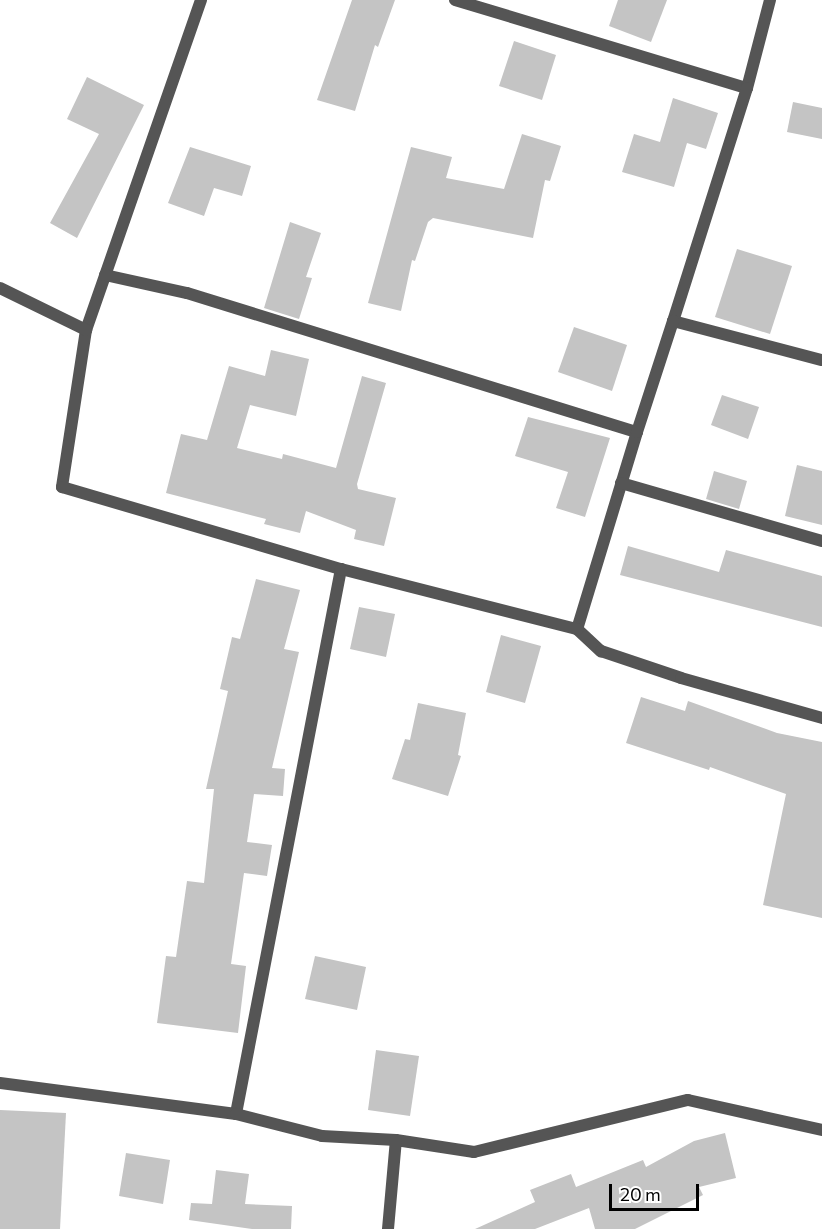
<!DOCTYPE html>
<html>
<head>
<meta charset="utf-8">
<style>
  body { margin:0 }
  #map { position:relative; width:822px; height:1229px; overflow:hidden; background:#fff; font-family:Commissioner,sans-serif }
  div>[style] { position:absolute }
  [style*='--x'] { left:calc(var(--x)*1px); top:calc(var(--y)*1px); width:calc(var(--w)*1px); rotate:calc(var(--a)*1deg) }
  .building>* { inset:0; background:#c4c4c4 }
  .minor>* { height:12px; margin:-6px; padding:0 6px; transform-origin:6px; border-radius:6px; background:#555 }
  span { translate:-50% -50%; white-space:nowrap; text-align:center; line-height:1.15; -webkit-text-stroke:6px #fff; paint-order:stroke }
  .scale { position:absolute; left:609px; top:1184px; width:90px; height:27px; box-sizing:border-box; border:3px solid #000; border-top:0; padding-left:8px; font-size:18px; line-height:21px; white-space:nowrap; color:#000; -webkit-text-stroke:4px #fff; paint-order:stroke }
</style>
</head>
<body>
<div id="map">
  <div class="building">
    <i style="clip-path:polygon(352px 0,395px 0,378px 47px,375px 45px,355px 111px,317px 100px)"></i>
    <i style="clip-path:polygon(618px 0,667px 0,651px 42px,609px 26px)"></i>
    <i style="clip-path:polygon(514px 41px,556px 55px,542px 100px,499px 86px)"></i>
    <i style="clip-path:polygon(87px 77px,144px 105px,77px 238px,50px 223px,99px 134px,67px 119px)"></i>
    <i style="clip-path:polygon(673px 98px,718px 113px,706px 149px,687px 143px,674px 187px,622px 172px,634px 134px,660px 142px)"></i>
    <i style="clip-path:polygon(793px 102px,822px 108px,822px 139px,787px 132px)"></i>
    <i style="clip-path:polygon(522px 134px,561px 146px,550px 181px,545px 180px,533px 238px,433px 218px,428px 222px,415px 261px,412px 260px,401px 311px,368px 303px,411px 147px,452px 157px,446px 178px,504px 189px)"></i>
    <i style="clip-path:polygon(190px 147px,251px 166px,242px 196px,214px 188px,204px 216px,168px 203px)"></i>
    <i style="clip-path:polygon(290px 222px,321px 233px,306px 277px,312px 278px,299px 319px,264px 308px)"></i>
    <i style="clip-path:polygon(737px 249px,792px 266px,770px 334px,715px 317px)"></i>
    <i style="clip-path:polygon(574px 327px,627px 345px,612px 391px,558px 372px)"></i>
    <i style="clip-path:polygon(271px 350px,309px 359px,296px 416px,250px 405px,237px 448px,282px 459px,283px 454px,336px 468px,362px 376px,386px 383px,357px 484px,358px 489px,396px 498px,384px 546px,354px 539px,356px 530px,306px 511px,300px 533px,264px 524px,266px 519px,166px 493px,181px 434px,207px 440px,229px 366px,265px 376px)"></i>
    <i style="clip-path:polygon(722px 395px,759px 407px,748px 439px,711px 425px)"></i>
    <i style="clip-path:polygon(528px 417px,610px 438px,585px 517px,556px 508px,568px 472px,515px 456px)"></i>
    <i style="clip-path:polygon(797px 465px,822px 471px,822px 525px,785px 516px)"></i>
    <i style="clip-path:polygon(714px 471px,747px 481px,739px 509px,706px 499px)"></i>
    <i style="clip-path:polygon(628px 546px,719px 572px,726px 550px,822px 576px,822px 627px,620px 575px)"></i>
    <i style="clip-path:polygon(256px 579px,300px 590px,284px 649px,299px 652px,272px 768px,285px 769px,283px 796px,254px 794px,247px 842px,272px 845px,267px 876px,244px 873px,231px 964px,246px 966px,238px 1033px,157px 1023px,166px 956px,176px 957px,187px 881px,204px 883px,214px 789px,206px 789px,228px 691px,220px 689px,232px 637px,240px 639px)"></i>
    <i style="clip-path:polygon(359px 607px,395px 614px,386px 657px,350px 649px)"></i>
    <i style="clip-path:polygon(501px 635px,541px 646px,525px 703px,486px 692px)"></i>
    <i style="clip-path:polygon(641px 697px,685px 711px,688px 701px,777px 733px,822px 742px,822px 918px,763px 905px,786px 794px,710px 767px,709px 770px,626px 743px)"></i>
    <i style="clip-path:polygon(418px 703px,466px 713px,458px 755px,461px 756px,448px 796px,392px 779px,405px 739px,410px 740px)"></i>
    <i style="clip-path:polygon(315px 956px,366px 967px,357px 1010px,305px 999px)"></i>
    <i style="clip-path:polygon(376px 1050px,419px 1056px,410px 1116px,368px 1110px)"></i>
    <i style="clip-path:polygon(0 1110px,66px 1113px,60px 1229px,0 1229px)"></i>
    <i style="clip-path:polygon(725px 1133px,736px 1178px,699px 1187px,703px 1195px,635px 1229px,595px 1229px,589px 1208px,535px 1229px,475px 1229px,535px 1202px,530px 1190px,571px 1174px,576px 1187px,643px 1160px,646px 1167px,694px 1141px)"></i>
    <i style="clip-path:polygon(126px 1153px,170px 1160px,163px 1204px,119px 1196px)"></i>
    <i style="clip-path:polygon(216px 1170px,249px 1174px,245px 1204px,292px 1206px,291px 1229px,252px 1229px,189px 1220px,191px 1203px,212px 1204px)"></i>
  </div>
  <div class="minor">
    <i style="--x:201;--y:0;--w:349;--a:109.2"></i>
    <i style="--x:86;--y:330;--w:159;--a:98.7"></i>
    <i style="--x:62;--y:487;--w:291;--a:16.4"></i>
    <i style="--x:341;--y:569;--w:555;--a:100.91"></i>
    <i style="--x:455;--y:0;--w:305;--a:16.8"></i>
    <i style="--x:770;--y:0;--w:91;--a:104.6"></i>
    <i style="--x:747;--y:88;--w:244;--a:107.6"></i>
    <i style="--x:673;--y:321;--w:154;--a:14.7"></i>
    <i style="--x:105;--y:275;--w:84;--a:12.4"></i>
    <i style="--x:187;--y:293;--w:471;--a:17.2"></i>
    <i style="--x:637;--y:432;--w:206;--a:106.9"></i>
    <i style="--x:577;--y:629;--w:33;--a:43"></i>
    <i style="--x:601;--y:651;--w:84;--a:18.6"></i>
    <i style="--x:681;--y:678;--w:147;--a:15.8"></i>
    <i style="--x:0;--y:288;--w:96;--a:26"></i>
    <i style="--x:637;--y:432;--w:117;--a:-72"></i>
    <i style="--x:621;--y:483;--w:209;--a:16.1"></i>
    <i style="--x:341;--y:569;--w:244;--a:14.3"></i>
    <i style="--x:0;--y:1083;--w:238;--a:7.5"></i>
    <i style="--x:236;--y:1114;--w:89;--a:14.3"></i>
    <i style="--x:322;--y:1136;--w:74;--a:3.1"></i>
    <i style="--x:396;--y:1140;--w:79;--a:8.7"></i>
    <i style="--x:474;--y:1152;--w:220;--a:-13.7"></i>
    <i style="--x:688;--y:1100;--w:137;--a:12.6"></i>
    <i style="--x:388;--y:1229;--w:89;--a:-84.9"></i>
  </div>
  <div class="scale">20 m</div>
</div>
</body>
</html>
